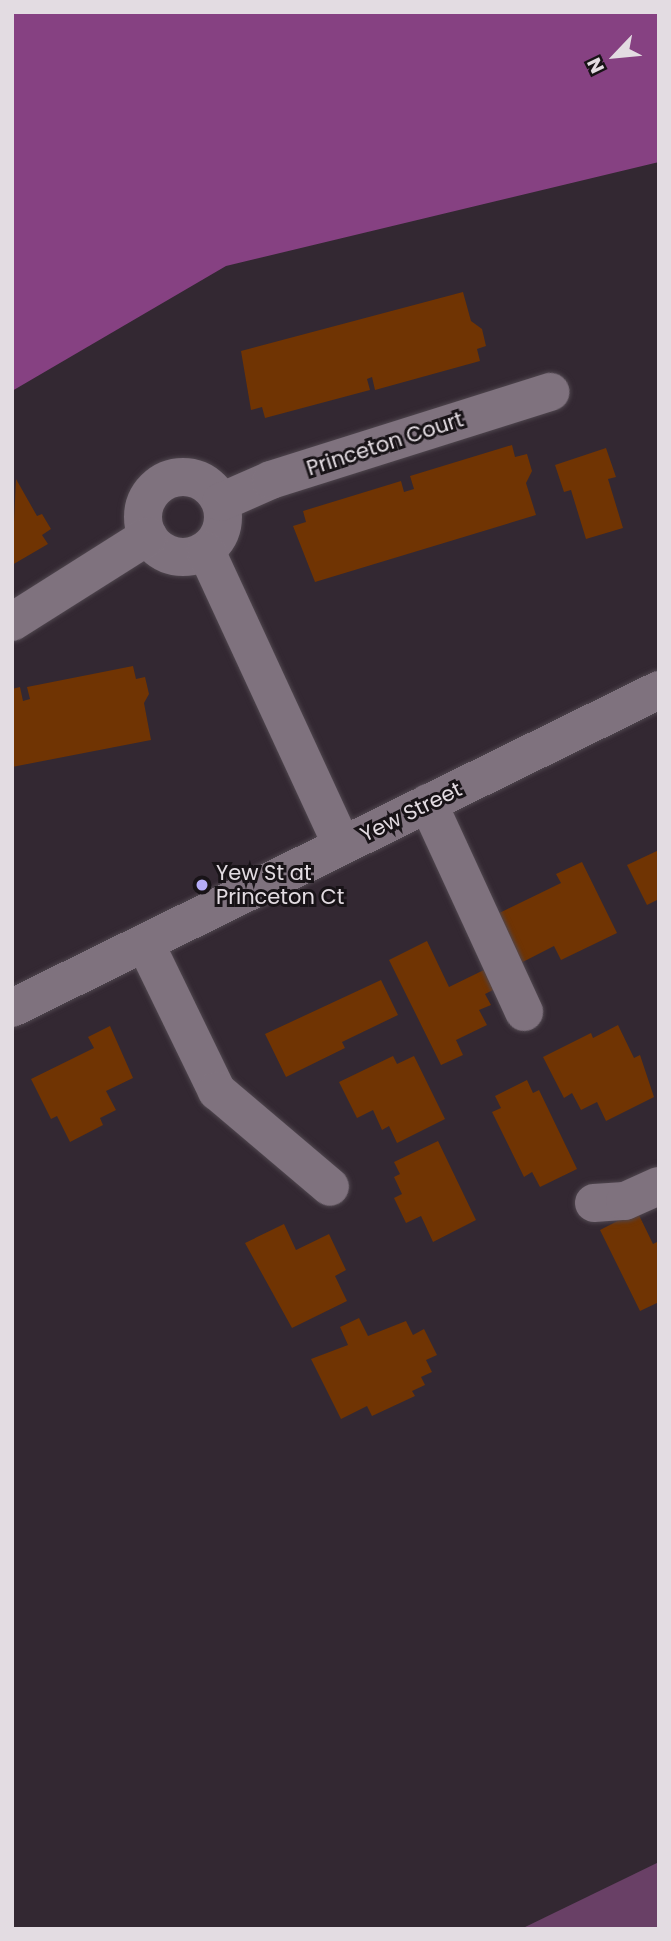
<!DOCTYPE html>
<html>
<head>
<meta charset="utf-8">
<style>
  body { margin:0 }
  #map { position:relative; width:671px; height:1941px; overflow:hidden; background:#332832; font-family:Poppins,sans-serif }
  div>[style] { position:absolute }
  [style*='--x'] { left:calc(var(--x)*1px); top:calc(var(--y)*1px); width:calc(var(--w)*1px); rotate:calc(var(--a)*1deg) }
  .green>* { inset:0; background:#694066 }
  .forest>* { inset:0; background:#864182 }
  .building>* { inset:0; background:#703403 }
  .roads { filter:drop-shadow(0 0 2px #4f464e) drop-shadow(0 0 2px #4f464e) }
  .minor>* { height:38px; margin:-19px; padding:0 19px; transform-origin:19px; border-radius:19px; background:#7f727e }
  .minor>.ring { margin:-19px; padding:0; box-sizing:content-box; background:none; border:38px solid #7f727e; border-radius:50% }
  .dots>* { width:19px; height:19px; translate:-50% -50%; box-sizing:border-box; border:4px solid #181317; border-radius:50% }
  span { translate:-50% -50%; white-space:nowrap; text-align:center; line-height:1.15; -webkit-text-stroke:6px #181317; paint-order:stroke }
  .street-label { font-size:21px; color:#e3dce2 }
  .poi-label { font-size:21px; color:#e3dce2 }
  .left { translate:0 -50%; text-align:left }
  .frame { position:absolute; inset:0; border:14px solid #e3dce2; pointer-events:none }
  .north { position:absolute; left:580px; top:21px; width:70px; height:70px; -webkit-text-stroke:5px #181317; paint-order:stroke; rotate:244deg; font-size:19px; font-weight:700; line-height:28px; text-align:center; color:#e3dce2 }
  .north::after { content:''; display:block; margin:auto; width:24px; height:32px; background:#e3dce2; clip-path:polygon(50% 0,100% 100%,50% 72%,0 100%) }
</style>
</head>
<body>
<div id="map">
  <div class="green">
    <i style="clip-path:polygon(659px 1862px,659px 1929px,521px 1929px)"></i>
  </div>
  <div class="forest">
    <i style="clip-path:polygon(12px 12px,659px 12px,659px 162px,226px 266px,12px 391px)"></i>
  </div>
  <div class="building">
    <i style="clip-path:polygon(463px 292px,471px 321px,482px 329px,486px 346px,477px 349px,480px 361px,375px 390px,372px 377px,367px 379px,370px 390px,265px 418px,262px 407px,251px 410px,241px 351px)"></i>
    <i style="clip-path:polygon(512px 445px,515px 457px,527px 454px,532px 471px,526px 483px,536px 515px,315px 582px,293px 526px,306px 522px,303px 511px,401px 481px,404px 492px,414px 489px,410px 476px)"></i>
    <i style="clip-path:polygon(606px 448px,616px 477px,608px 479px,623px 528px,586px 539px,571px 490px,564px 492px,555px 465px)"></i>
    <i style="clip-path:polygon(16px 479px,37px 516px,42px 514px,51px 529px,42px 535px,48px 544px,12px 565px)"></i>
    <i style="clip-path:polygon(133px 666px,136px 679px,145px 677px,149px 694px,144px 703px,151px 740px,12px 767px,12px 689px,20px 687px,23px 701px,30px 699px,27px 687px)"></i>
    <i style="clip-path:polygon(659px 850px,659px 899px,647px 905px,627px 865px)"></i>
    <i style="clip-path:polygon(582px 862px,617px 933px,561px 960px,554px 946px,511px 968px,487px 919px,561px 883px,556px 874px)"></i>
    <i style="clip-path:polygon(427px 941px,449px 987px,488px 968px,497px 988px,485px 994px,491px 1005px,479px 1010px,487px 1025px,456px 1040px,463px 1055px,441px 1065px,389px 960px)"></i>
    <i style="clip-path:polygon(381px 980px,398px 1015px,342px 1042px,345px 1048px,286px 1077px,265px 1034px)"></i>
    <i style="clip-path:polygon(618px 1025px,634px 1058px,640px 1055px,654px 1097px,606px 1121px,597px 1102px,581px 1110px,572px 1093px,564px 1098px,543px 1057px,591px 1033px,593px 1038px)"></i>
    <i style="clip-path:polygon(110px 1026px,133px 1078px,106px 1091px,116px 1110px,100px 1118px,103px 1125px,70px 1142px,57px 1116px,51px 1119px,31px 1079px,94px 1048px,88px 1037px)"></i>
    <i style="clip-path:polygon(393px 1056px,397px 1064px,414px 1056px,445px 1119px,397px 1143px,389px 1126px,382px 1130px,373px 1110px,357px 1118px,339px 1082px)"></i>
    <i style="clip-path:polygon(527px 1080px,533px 1093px,539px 1090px,577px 1169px,540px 1187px,532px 1172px,524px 1177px,492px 1112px,501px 1108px,495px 1096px)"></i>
    <i style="clip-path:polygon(438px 1141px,476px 1220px,433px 1242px,421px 1216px,406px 1223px,394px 1198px,402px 1194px,394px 1177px,400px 1174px,394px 1162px)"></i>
    <i style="clip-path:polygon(637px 1211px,653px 1244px,659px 1241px,659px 1302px,640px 1311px,600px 1230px)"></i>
    <i style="clip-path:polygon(284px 1224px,296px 1250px,329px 1234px,346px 1270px,335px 1276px,347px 1301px,292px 1328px,245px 1243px)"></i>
    <i style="clip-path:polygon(359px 1318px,368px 1336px,406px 1321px,413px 1335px,424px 1329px,437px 1355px,426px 1360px,432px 1372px,421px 1377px,425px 1385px,412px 1391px,415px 1396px,372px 1416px,367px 1406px,341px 1419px,311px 1359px,348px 1345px,340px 1327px)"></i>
  </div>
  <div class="roads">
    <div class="minor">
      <i class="ring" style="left:143px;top:477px;width:42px;height:42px"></i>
      <i style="--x:221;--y:502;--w:55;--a:-23.7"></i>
      <i style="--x:271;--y:480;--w:293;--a:-17.5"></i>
      <i style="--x:206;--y:551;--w:324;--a:65.2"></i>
      <i style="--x:12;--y:622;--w:161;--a:-32.3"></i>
      <i style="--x:428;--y:803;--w:230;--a:65.3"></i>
      <i style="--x:145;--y:943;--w:165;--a:64.1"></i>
      <i style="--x:217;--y:1091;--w:148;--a:40.3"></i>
      <i style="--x:12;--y:1008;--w:721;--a:-26.17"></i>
      <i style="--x:594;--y:1203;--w:31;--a:-4"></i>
      <i style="--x:625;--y:1201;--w:37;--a:-24"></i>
    </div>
  </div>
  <div class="dots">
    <i style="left:202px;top:885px;background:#b5acf8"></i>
  </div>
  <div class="street-label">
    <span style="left:385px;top:444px;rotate:-18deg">Princeton Court</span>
    <span style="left:411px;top:812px;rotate:-26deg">Yew Street</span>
  </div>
  <div class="poi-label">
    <span class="left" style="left:216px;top:885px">Yew St at<br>Princeton Ct</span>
  </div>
  <div class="frame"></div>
  <div class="north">N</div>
</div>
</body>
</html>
